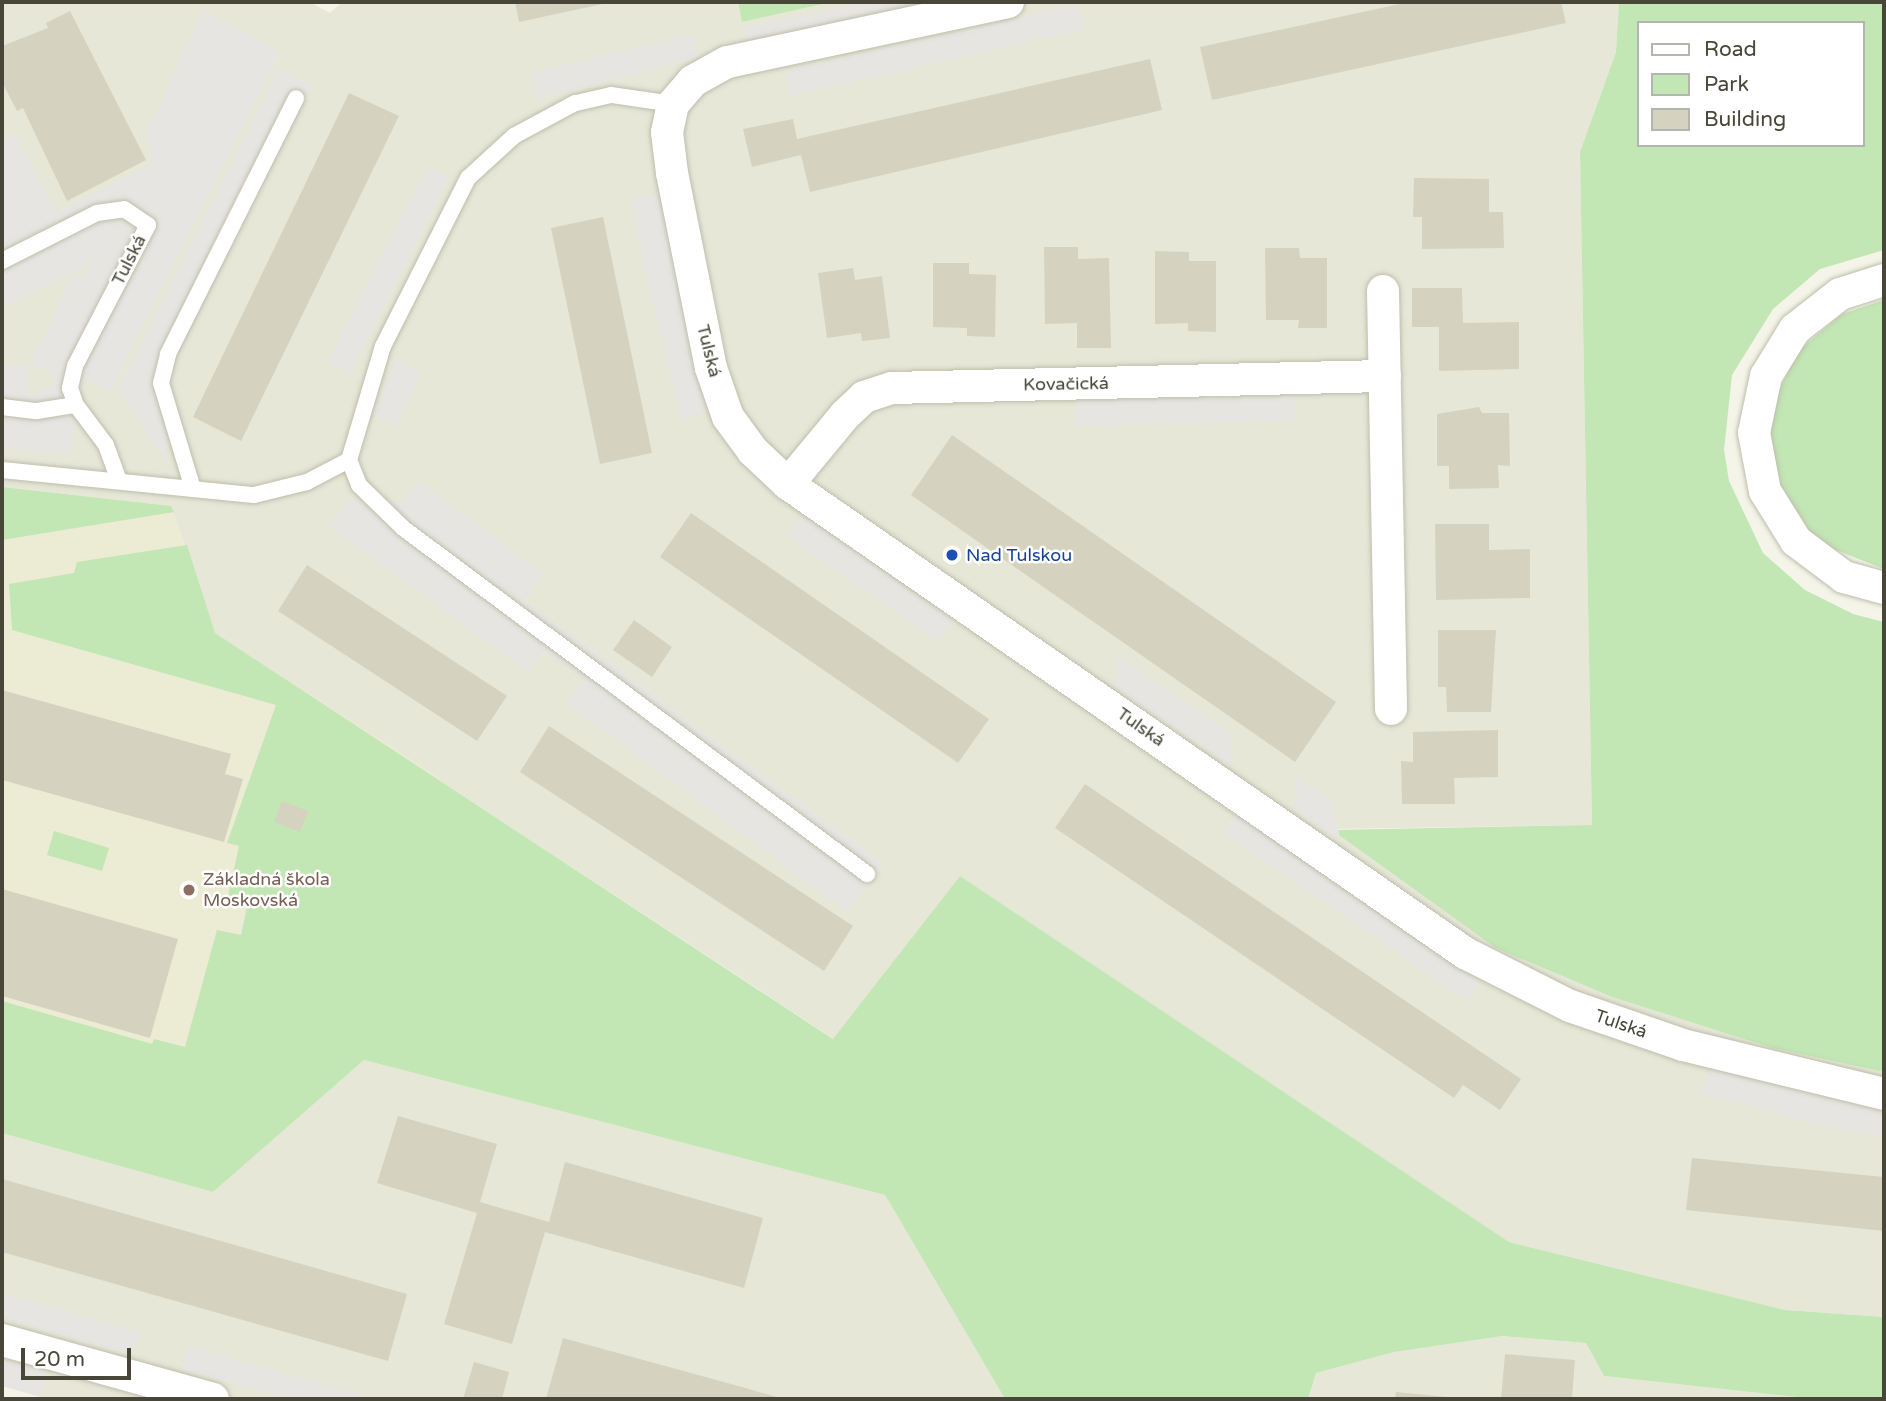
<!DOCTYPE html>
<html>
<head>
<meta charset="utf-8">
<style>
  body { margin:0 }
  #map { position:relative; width:1886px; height:1401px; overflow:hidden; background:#f4f4e9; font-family:"Varela Round",sans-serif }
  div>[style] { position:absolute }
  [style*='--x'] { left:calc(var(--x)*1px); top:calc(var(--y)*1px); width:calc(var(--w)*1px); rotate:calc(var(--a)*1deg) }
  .residential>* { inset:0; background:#e7e7d8 }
  .education>* { inset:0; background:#ececd4 }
  .green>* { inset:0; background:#c2e6b4 }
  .parking>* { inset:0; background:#e6e5e1 }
  .building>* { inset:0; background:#d5d3bf }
  .roads { filter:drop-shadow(0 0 2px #bfbeac) drop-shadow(0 0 2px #bfbeac) }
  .lane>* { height:16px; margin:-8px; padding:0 8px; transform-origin:8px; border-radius:8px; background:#fff }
  .street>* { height:32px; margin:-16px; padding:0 16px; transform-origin:16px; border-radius:16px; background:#fff }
  .dots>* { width:19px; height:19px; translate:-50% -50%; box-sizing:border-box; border:4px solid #fff; border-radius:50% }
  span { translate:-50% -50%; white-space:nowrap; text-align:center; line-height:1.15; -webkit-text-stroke:5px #fff; paint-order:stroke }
  .street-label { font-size:18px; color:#474638 }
  .transit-label { font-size:18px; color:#164399 }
  .left { translate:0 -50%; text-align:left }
  .education-label { font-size:18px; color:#785e54 }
  .frame { position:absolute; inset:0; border:4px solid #474638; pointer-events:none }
  .legend { position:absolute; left:1637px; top:21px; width:228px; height:126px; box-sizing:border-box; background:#fff; border:2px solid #b5b5af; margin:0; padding:9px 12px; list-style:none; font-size:21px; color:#474638 }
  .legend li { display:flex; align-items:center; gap:14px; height:35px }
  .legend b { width:35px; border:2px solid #b5b5af }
  .scale { position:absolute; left:21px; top:1348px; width:110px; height:32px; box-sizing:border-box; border:4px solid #474638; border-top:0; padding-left:9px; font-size:21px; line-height:24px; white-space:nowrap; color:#474638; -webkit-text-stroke:5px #fff; paint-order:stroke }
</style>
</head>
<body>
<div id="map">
  <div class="residential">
    <i style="clip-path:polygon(309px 2px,330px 13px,343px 2px,738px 2px,742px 22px,832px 2px,1619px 2px,1616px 52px,1580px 152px,1592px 825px,1333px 829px,1497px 948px,1612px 997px,1772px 1048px,1884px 1072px,1884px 1317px,1785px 1310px,1509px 1242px,960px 876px,834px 1039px,215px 633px,171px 506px,2px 487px,2px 3px)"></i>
    <i style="clip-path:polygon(364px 1060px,885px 1195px,1005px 1399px,49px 1399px,2px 1386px,2px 1133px,213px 1192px)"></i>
    <i style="clip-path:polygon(1502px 1336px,1586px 1343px,1604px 1376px,1815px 1399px,1308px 1399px,1316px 1373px,1394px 1352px)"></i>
  </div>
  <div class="education">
    <i style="clip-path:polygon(2px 487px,171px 506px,215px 633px,439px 778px,118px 1165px,2px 1133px)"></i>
  </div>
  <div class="green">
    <i style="clip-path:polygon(738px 2px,832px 2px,742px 22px)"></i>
    <i style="clip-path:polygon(evenodd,1619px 2px,1884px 2px,1884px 250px,1820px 269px,1773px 309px,1732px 375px,1724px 450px,1729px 481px,1763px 553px,1805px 590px,1853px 614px,1884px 622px,1884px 1072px,1772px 1048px,1612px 997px,1496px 948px,1332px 830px,1592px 825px,1580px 152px,1616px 52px,1619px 2px,1639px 23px,1863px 23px,1863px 145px,1639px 145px,1639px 23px)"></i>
    <i style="clip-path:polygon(1884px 300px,1884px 569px,1831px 548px,1809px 530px,1779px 483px,1770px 428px,1774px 400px,1799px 350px,1842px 314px)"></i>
    <i style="clip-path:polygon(2px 487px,171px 506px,174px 512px,2px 540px)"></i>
    <i style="clip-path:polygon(187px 545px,215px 633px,833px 1039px,960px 876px,1509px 1242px,1785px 1310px,1884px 1317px,1884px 1399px,1815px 1399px,1604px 1376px,1586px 1343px,1502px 1336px,1394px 1352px,1316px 1373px,1308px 1399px,1005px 1399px,885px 1195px,364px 1060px,213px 1192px,2px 1133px,2px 1001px,152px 1044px,154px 1039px,185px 1047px,217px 930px,241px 935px,248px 902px,228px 897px,239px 846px,227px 843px,276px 705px,12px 630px,9px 584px,74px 573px,77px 562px)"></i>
    <i style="clip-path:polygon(54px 831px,109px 848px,102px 871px,47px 855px)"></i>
  </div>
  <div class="parking">
    <i style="clip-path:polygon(869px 2px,969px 2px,749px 48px,744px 27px)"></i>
    <i style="clip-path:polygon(1078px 4px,1084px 29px,791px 96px,786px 71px)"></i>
    <i style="clip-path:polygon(203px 10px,280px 52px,110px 391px,84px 380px,70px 455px,2px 448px,2px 363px,28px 366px,28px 394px,39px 394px,53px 384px,55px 374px,31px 364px,73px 274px,85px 277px,94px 262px,2px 308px,2px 139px,15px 133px,56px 213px,153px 163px,146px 135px)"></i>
    <i style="clip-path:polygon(693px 34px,698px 58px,536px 99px,531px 73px)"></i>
    <i style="clip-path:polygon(279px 69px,313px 87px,174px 364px,166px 464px,118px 390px)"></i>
    <i style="clip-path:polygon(427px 166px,449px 177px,350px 373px,328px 361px)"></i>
    <i style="clip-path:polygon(660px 192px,712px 412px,681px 419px,629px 199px)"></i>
    <i style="clip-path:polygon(396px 360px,421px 374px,398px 424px,372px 416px)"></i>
    <i style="clip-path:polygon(1294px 395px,1295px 420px,1075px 426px,1075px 400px)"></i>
    <i style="clip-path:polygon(420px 481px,543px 574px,525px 600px,883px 863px,847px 912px,567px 703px,584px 678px,543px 651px,528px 672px,329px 526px,350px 499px,404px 501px)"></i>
    <i style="clip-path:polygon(802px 514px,954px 621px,938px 642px,787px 536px)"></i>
    <i style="clip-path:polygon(1118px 656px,1230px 733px,1232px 767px,1115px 688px)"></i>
    <i style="clip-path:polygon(1296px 778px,1332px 801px,1341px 842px,1294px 809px)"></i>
    <i style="clip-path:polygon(1236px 813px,1480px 982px,1467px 1001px,1222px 832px)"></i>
    <i style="clip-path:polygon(1710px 1068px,1884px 1110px,1884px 1136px,1819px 1125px,1702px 1093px)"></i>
    <i style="clip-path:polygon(2px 1293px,140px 1332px,134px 1355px,2px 1318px)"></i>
    <i style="clip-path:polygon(188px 1346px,376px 1399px,291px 1399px,182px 1369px)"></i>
    <i style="clip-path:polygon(2px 1360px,48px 1373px,41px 1397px,2px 1386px)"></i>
  </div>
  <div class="building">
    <i style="clip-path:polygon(515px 2px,607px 2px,607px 3px,519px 22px)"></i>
    <i style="clip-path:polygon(1409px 2px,1561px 2px,1566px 23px,1212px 100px,1200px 47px)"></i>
    <i style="clip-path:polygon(70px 11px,146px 160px,67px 201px,23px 108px,17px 111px,2px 82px,2px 46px,48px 28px,46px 23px)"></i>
    <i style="clip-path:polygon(1150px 59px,1162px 110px,810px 192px,801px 155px,752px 167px,743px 129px,793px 119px,797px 139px)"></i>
    <i style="clip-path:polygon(349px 93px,399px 116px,241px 441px,193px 417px)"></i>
    <i style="clip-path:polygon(1414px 178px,1489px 179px,1489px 212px,1503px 212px,1504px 248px,1422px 249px,1422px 217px,1413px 217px)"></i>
    <i style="clip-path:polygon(603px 217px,652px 453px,600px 464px,551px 228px)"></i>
    <i style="clip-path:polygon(1044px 247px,1078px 247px,1078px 259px,1109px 258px,1111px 348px,1077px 348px,1077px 323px,1045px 324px)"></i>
    <i style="clip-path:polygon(1265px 248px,1299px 248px,1300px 258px,1327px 258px,1327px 328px,1298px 328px,1299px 320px,1266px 320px)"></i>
    <i style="clip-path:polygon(1155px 251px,1189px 252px,1189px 261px,1216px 261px,1216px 332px,1188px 331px,1188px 323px,1155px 324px)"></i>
    <i style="clip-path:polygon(933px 263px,969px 263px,969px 274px,996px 275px,995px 337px,967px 336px,967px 328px,933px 327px)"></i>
    <i style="clip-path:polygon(853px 268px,855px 280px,882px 276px,890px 338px,862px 341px,861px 333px,827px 338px,818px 273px)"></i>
    <i style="clip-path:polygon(1412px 288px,1462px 288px,1463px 323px,1519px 322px,1519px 369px,1439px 371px,1439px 327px,1412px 327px)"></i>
    <i style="clip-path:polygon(1479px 407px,1482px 413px,1509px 413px,1510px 466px,1498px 465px,1499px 488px,1449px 489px,1449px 466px,1437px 466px,1437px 414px)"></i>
    <i style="clip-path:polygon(952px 435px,1336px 702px,1295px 762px,911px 495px)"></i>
    <i style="clip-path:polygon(691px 513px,989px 719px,958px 763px,660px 557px)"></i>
    <i style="clip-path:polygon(1435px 524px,1489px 524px,1489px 550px,1530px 549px,1530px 598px,1436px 600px)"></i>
    <i style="clip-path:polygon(307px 565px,507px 696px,477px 741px,278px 611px)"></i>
    <i style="clip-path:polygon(634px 620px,672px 647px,652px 677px,613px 650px)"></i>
    <i style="clip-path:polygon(1438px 630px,1496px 630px,1491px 712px,1447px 712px,1446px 687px,1438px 687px)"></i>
    <i style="clip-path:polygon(2px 690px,231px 754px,225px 774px,243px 779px,224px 842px,2px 780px)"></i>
    <i style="clip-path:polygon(549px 726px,853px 926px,824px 971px,520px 772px)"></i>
    <i style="clip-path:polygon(1498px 730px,1498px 777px,1454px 778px,1455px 804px,1402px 804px,1401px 761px,1413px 762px,1413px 732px)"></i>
    <i style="clip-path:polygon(1085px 784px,1521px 1079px,1500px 1110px,1463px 1085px,1454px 1098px,1055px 828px)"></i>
    <i style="clip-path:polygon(282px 801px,308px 811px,300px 832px,274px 822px)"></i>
    <i style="clip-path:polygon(2px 889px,178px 939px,150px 1038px,2px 996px)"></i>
    <i style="clip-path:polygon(398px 1116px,497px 1144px,480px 1202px,549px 1222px,565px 1162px,763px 1218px,744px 1288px,545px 1232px,512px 1344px,444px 1324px,477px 1213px,377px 1183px)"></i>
    <i style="clip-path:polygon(1692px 1158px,1884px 1177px,1884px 1231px,1686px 1210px)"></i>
    <i style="clip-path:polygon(2px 1179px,407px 1294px,388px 1361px,2px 1252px)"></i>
    <i style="clip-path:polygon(563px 1338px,742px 1387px,783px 1399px,546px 1399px)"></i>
    <i style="clip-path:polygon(1505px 1354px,1575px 1360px,1572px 1399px,1501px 1399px)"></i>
    <i style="clip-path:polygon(474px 1362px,509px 1372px,502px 1399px,463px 1399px)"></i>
    <i style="clip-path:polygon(1396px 1392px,1447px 1397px,1447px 1399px,1395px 1399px)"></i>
  </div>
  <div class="roads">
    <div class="lane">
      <i style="--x:673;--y:104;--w:63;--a:-171.7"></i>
      <i style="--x:611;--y:95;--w:37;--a:167"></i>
      <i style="--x:575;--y:103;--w:69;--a:151.6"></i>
      <i style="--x:514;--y:136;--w:62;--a:137.6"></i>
      <i style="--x:468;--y:178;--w:188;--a:116.8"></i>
      <i style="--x:383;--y:346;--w:119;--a:106.6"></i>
      <i style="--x:349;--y:460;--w:27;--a:68"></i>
      <i style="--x:359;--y:485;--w:62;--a:44.3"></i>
      <i style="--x:403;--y:528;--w:579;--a:36.71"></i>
      <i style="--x:2;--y:261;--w:106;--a:-26.8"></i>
      <i style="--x:97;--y:213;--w:27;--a:-8"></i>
      <i style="--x:124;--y:209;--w:29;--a:34"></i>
      <i style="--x:148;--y:225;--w:159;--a:117.4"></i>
      <i style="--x:75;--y:366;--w:23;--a:103"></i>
      <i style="--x:70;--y:388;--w:18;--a:71"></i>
      <i style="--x:76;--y:405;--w:50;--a:53.1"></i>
      <i style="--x:106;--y:445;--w:38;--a:70"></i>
      <i style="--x:2;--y:407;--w:35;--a:7"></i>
      <i style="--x:37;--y:411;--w:39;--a:-9"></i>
      <i style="--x:2;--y:470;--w:253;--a:5.7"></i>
      <i style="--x:254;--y:495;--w:55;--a:-13.8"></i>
      <i style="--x:307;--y:482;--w:47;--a:-27.6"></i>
      <i style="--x:193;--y:489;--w:111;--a:-106.8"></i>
      <i style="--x:161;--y:383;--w:30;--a:-76"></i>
      <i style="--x:168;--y:354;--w:286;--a:-63.4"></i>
    </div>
    <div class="street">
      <i style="--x:1008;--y:2;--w:287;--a:167.9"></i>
      <i style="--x:727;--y:62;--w:39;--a:151"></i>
      <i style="--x:693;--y:81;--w:30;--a:131"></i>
      <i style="--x:673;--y:104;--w:29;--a:102"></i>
      <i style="--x:667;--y:132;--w:41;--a:83"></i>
      <i style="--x:672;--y:173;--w:199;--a:78.7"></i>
      <i style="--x:711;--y:368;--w:52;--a:70.9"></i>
      <i style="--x:728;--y:417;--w:42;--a:53.7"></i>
      <i style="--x:753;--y:451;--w:48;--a:43.3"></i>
      <i style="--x:788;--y:484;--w:824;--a:34.71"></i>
      <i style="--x:1465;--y:953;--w:118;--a:26.8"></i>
      <i style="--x:1570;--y:1006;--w:120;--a:19"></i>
      <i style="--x:1683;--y:1045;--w:207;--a:13.7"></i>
      <i style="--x:1884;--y:280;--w:46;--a:162.3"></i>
      <i style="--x:1840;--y:294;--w:57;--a:142.1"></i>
      <i style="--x:1795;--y:329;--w:55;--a:121.7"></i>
      <i style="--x:1766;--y:376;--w:58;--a:101.9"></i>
      <i style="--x:1754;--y:433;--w:59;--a:79.3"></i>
      <i style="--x:1765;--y:491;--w:59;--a:58.2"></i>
      <i style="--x:1796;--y:541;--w:60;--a:36.9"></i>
      <i style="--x:1844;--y:577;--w:41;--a:15.4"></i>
      <i style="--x:1383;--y:291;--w:418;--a:88.9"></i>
      <i style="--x:788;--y:484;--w:89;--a:-50.4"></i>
      <i style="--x:845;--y:415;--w:26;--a:-43"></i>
      <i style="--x:864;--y:397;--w:29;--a:-18"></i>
      <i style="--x:892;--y:388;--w:493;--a:-1.4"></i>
      <i style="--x:2;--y:1340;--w:219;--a:15.6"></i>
    </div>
  </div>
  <div class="dots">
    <i style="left:952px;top:555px;background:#1a4fb4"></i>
    <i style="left:189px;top:890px;background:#8d6e63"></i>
  </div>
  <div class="street-label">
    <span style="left:129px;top:260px;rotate:-63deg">Tulská</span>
    <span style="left:709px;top:351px;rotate:76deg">Tulská</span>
    <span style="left:1066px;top:384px;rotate:-1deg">Kovačická</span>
    <span style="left:1141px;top:727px;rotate:35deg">Tulská</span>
    <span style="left:1621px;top:1024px;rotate:19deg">Tulská</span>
  </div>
  <div class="transit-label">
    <span class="left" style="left:966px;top:555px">Nad Tulskou</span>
  </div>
  <div class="education-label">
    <span class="left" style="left:203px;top:890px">Základná škola<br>Moskovská</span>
  </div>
  <div class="frame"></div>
  <ul class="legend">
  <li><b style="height:9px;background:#fff"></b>Road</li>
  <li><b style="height:19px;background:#c2e6b4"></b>Park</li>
  <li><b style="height:19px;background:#d5d3bf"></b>Building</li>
  </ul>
  <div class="scale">20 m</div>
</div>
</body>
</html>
